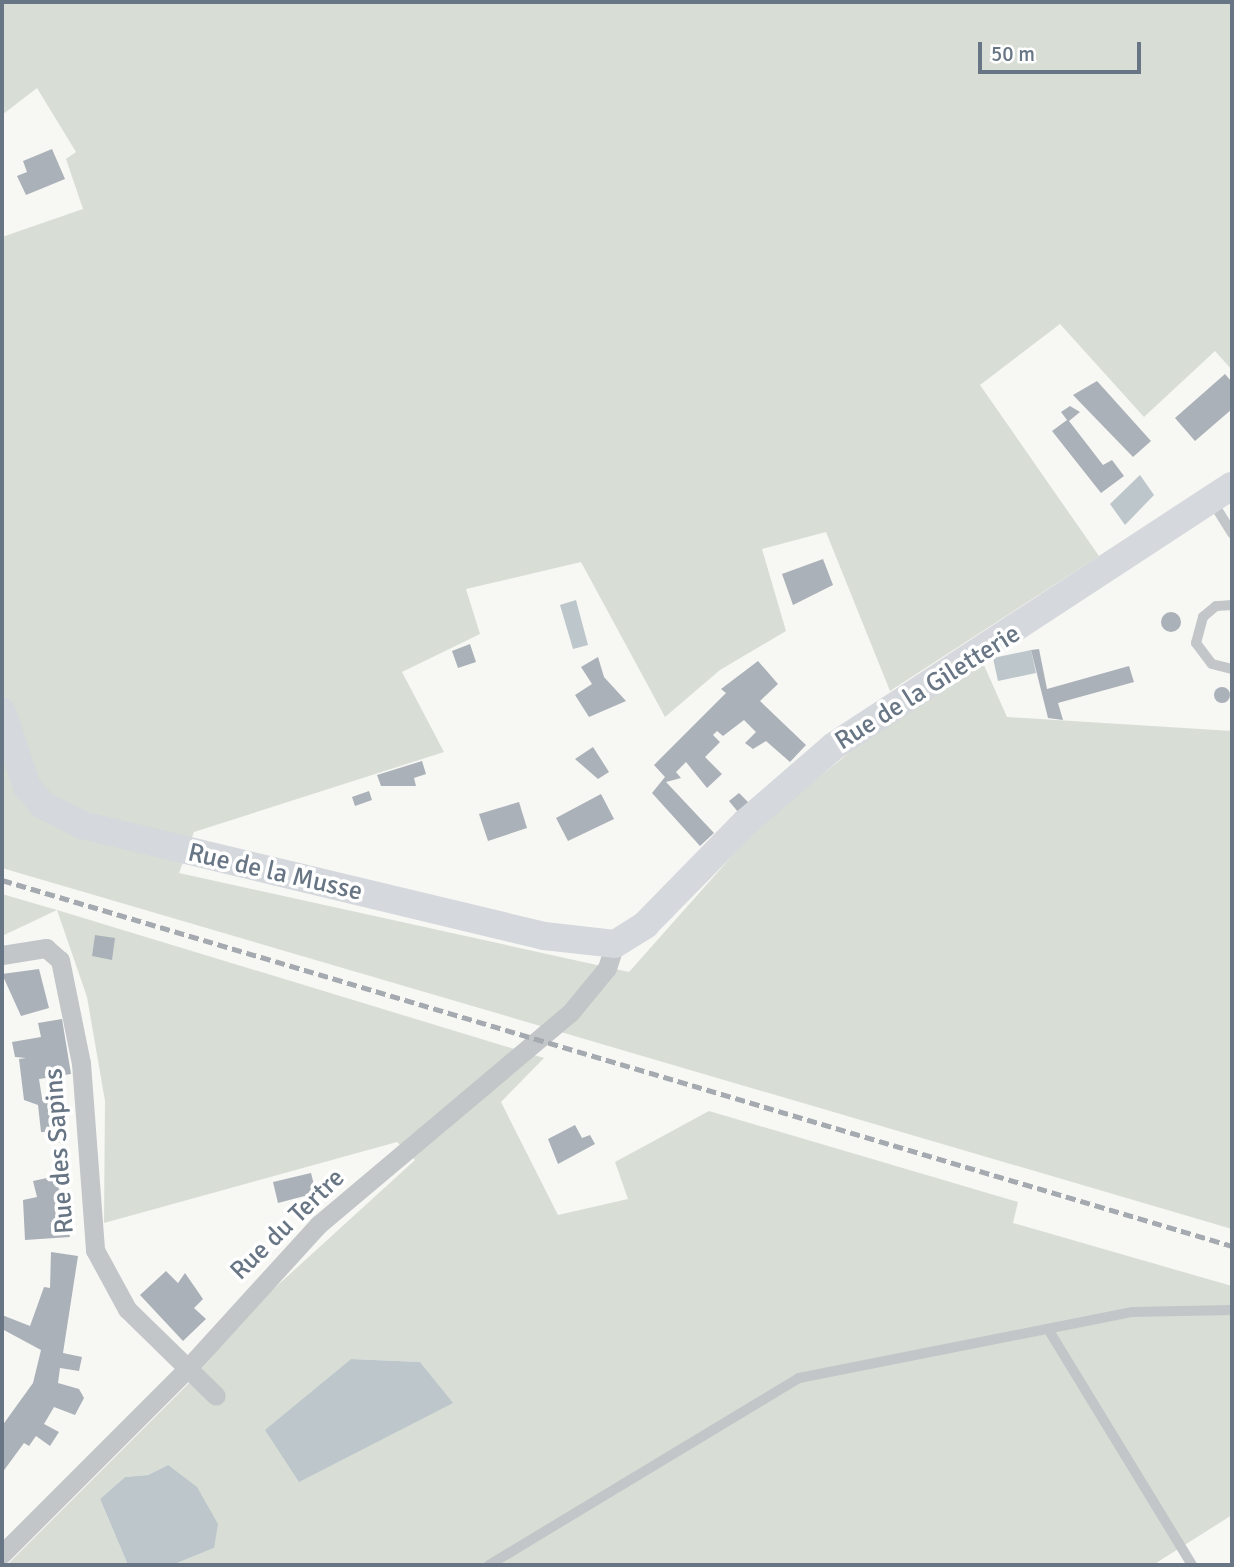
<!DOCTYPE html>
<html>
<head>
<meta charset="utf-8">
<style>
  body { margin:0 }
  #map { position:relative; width:1234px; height:1567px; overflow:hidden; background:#f7f7f4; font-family:Signika,sans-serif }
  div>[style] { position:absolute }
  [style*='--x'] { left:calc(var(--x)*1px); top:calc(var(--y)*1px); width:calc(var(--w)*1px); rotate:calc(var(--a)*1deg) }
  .green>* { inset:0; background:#d8ded5 }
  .water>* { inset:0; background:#bcc6cb }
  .building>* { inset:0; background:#abb1b8 }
  .round { border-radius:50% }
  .lane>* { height:10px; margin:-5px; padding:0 5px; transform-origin:5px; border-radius:5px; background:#c2c6c9 }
  .street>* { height:19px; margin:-9.5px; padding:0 9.5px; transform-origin:9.5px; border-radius:9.5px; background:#c2c6c9 }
  .secondary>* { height:28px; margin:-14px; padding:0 14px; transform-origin:14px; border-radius:14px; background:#d5d8dc }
  .rail>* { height:5px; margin-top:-2.5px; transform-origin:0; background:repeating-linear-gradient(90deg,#a5aab0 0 10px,transparent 0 15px) }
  span { translate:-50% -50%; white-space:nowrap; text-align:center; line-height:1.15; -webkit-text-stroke:7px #fff; paint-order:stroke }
  .street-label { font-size:26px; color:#677584 }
  .frame { position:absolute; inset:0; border:4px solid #677584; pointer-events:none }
  .scale { position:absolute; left:978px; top:42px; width:163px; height:32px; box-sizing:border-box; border:4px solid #677584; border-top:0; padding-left:9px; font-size:21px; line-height:24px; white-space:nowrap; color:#677584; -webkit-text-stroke:5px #fff; paint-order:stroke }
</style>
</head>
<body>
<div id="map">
  <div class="green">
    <i style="clip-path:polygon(2px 2px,1232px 2px,1232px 370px,1215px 351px,1144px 417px,1060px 324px,980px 385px,1099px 556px,890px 691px,826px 532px,762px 549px,786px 631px,720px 670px,665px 717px,581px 562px,466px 589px,480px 634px,402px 672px,444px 752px,194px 832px,179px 873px,629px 972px,756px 829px,862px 742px,983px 663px,1007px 717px,1232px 731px,1232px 1229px,2px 868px,2px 237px,83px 209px,66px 159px,76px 152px,37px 88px,2px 115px)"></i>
    <i style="clip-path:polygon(evenodd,2px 894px,57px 910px,544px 1058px,501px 1102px,558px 1215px,628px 1199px,615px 1162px,709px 1111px,1018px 1202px,1013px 1223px,1232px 1286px,1232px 1515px,1153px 1565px,172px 1565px,214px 1548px,168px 1465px,148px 1475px,125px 1477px,100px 1499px,128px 1565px,7px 1565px,191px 1381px,257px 1304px,415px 1160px,397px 1142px,104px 1223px,105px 1101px,87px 997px,57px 910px,2px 936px,2px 894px,351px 1359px,420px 1362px,452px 1403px,265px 1431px,351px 1359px)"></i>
  </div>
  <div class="water">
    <i style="clip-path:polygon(1140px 475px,1154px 495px,1125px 525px,1110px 504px)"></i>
    <i style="clip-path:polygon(576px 600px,588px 645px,573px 649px,560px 605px)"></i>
    <i style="clip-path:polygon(1031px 650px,1036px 673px,998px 681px,993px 658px)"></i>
    <i style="clip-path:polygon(351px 1359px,420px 1362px,453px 1403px,299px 1482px,265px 1430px)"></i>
    <i style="clip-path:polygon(168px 1465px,197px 1487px,218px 1524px,214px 1548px,172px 1565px,128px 1565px,100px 1499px,125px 1477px,148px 1475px)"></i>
  </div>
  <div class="building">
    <i style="clip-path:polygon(52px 149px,65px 179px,26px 195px,17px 176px,27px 172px,23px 161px)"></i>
    <i style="clip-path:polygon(1225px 374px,1232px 382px,1232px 409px,1195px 441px,1175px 418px)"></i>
    <i style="clip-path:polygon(1097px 381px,1151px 441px,1133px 457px,1073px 395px)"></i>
    <i style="clip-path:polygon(1070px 406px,1080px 412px,1069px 421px,1103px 465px,1112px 460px,1124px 476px,1101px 493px,1052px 431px,1067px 420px,1061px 412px)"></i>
    <i style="clip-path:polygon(823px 559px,833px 585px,793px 605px,782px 574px)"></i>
    <i class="round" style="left:1161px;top:612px;width:20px;height:20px"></i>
    <i style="clip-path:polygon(470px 644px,476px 662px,458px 668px,452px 651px)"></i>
    <i style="clip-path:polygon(1039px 649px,1047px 689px,1129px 666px,1134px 682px,1058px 703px,1063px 720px,1048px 718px,1031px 650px)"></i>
    <i style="clip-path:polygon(598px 657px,604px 677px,626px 701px,589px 717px,575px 695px,592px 684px,581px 667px)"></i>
    <i style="clip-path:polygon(758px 661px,778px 684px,760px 701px,806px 745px,790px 762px,766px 741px,753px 749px,745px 743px,756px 732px,744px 720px,723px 736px,717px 731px,713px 735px,720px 742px,705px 757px,722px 774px,707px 788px,686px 762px,676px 772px,681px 778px,666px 782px,714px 833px,700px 846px,652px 793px,665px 777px,654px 765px,726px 693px,721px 689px)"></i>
    <i class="round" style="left:1214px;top:687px;width:16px;height:16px"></i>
    <i style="clip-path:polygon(593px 747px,609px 772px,598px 779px,575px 759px)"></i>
    <i style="clip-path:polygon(422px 761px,426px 774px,414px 778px,416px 786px,381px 786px,377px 775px)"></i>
    <i style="clip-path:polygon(369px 791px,372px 800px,355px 806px,352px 797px)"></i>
    <i style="clip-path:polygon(739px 793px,749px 803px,738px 812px,729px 801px)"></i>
    <i style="clip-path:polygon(601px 794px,614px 819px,568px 841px,556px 818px)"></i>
    <i style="clip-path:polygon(519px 802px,527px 828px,488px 841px,479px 814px)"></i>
    <i style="clip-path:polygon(95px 935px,115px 938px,112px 960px,92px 956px)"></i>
    <i style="clip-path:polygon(39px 969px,49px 1008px,21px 1016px,2px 974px)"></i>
    <i style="clip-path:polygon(62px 1019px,71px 1074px,39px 1079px,42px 1098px,60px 1096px,62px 1102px,64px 1142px,51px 1143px,50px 1132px,41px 1132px,38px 1105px,24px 1100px,19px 1059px,26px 1058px,15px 1057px,12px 1042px,41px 1037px,38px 1023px)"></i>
    <i style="clip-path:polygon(575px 1125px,582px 1138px,590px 1135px,595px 1144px,558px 1164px,548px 1139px)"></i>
    <i style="clip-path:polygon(311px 1173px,316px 1193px,278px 1203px,273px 1182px)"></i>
    <i style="clip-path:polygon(56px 1176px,70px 1237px,25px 1240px,23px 1200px,37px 1197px,33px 1181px)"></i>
    <i style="clip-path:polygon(51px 1252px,78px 1256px,63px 1353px,82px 1357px,79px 1371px,60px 1368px,58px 1383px,79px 1389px,84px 1398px,75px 1415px,54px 1407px,44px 1424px,59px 1432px,50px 1446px,36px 1436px,29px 1446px,24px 1443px,2px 1473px,2px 1426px,33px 1383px,41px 1350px,2px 1329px,2px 1315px,30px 1326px,44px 1287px,50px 1288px)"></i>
    <i style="clip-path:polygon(166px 1271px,178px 1283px,185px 1273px,203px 1299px,194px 1308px,206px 1319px,183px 1341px,140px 1295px)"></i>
  </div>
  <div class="lane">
    <i style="--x:1212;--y:501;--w:38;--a:58"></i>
    <i style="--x:1232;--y:605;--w:16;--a:176"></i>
    <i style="--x:1216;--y:606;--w:17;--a:140"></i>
    <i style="--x:1203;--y:617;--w:27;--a:105"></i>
    <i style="--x:1196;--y:643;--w:26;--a:53"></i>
    <i style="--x:1212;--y:664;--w:21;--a:14"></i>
    <i style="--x:1048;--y:1329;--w:276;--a:58.6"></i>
    <i style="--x:489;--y:1565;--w:362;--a:-31.1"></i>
    <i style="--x:799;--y:1378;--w:340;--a:-11.2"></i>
    <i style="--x:1133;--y:1312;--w:99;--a:-1.2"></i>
  </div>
  <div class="street">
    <i style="--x:2;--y:955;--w:45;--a:-9"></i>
    <i style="--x:46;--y:948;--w:18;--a:41"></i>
    <i style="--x:60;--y:960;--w:105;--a:78.5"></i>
    <i style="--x:81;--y:1063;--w:188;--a:85.7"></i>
    <i style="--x:95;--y:1250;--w:67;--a:61.5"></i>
    <i style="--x:127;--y:1309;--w:124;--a:44.3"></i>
    <i style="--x:2;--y:1554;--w:262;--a:-45"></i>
    <i style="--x:187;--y:1369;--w:195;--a:-47.7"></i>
    <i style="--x:318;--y:1225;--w:329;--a:-40.1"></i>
    <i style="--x:570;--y:1013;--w:58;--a:-50.6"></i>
    <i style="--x:607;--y:968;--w:25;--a:-72"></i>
  </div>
  <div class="secondary">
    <i style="--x:2;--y:711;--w:80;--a:71.8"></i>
    <i style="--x:27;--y:787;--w:24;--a:48"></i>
    <i style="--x:43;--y:805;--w:44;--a:27.1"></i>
    <i style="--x:82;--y:825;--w:475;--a:13.5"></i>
    <i style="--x:544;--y:936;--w:71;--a:6.4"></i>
    <i style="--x:615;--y:944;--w:36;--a:-32"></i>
    <i style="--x:645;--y:925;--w:144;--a:-45.6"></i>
    <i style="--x:746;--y:822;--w:116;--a:-40.8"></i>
    <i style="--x:834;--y:746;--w:475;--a:-33.2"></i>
  </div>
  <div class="rail">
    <i style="--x:2;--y:880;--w:1283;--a:16.57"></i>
  </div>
  <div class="street-label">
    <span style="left:928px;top:688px;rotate:-32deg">Rue de la Giletterie</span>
    <span style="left:275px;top:873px;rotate:13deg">Rue de la Musse</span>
    <span style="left:60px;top:1151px;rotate:-94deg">Rue des Sapins</span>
    <span style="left:288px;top:1225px;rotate:-44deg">Rue du Tertre</span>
  </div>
  <div class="frame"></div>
  <div class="scale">50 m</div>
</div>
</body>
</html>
